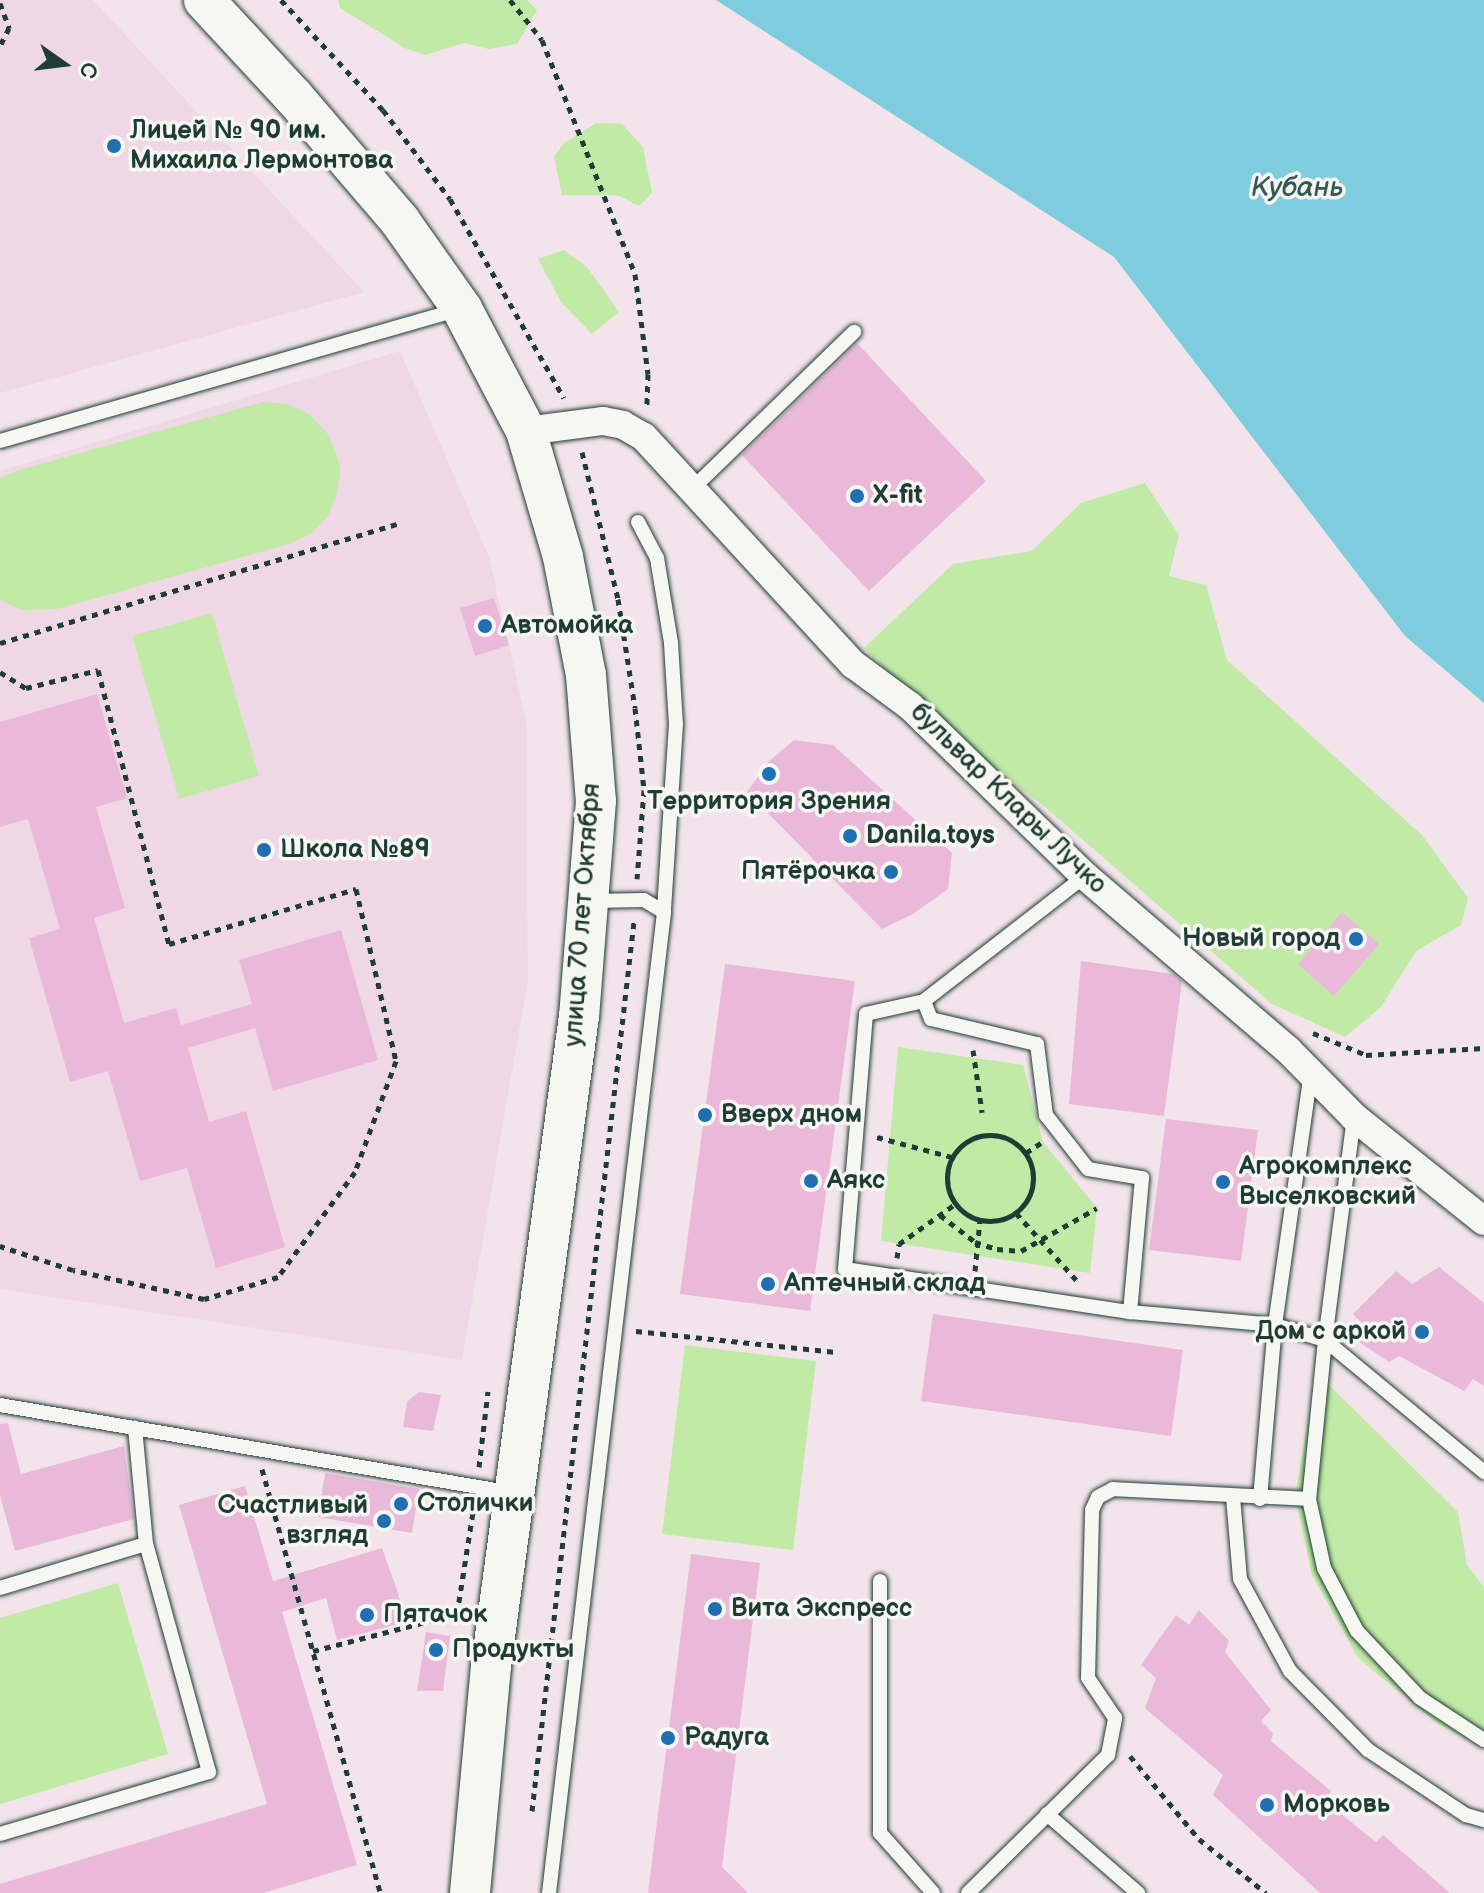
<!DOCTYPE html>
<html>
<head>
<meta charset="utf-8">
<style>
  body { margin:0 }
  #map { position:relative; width:1484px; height:1893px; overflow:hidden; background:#f2e4ea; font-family:"Balsamiq Sans",sans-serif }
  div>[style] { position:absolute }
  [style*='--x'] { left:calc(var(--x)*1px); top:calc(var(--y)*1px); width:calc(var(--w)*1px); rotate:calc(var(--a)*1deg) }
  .built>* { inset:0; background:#f0d7e5 }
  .green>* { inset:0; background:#c1eaa6 }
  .water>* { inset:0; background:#7fccdf }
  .building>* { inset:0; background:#eab9d9 }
  .path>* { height:5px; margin-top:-2.5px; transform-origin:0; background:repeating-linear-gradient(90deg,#1f3d34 0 6px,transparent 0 12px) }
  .path>.ring { margin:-2.5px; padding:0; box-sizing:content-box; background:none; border:5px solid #1f3d34; border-radius:50% }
  .roads { filter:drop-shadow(0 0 2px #1f3d34) drop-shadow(0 0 2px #1f3d34) }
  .service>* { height:14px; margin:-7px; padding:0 7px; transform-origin:7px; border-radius:7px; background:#f6f6f2 }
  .minor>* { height:28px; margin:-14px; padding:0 14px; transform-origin:14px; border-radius:14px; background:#f6f6f2 }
  .secondary>* { height:40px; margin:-20px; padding:0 20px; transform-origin:20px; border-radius:20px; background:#f6f6f2 }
  .dots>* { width:22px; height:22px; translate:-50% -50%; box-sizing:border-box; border:4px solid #f6f6f2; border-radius:50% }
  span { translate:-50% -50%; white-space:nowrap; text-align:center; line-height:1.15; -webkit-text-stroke:7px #f6f6f2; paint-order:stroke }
  .poi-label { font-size:26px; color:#1f3d34; font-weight:700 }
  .left { translate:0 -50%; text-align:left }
  .right { translate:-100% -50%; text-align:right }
  .street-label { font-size:26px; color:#1f3d34 }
  .water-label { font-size:28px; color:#325a56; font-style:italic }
  .north { position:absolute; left:24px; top:24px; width:80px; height:80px; -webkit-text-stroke:6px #f6f6f2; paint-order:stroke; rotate:104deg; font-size:22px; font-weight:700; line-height:32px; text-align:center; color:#1f3d34 }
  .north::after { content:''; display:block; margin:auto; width:28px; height:36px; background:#1f3d34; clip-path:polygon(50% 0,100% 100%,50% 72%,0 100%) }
</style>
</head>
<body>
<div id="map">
  <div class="built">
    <i style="clip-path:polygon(0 0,93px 0,364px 292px,0 393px)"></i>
    <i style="clip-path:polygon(400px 351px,489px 557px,526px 721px,528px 979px,462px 1360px,0 1289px,0 471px)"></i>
  </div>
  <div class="green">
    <i style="clip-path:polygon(338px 0,527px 0,537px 10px,517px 44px,489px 49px,464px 43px,425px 55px,405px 48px,340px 8px)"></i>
    <i style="clip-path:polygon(597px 123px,622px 124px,643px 147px,652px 193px,639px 206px,617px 195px,562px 195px,554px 157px,564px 143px)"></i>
    <i style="clip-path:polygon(564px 250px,587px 267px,619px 312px,592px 334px,561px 302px,538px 259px)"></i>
    <i style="clip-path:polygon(263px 402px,287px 404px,309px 414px,326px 431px,336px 452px,340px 470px,337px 494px,328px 516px,311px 534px,289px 544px,57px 609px,21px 610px,0 600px,0 478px,19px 470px)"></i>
    <i style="clip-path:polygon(1145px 483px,1179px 535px,1169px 576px,1206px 585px,1227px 660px,1422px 835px,1468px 898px,1461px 925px,1416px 951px,1381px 1007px,1345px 1037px,1272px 1004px,1045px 807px,953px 737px,864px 648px,953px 564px,1032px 551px,1081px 503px)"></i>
    <i style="clip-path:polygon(212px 613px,259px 776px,179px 799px,132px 636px)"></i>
    <i style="clip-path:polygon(898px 1047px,1023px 1065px,1043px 1142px,1097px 1208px,1090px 1273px,881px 1241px)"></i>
    <i style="clip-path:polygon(685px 1345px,816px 1361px,793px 1550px,662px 1534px)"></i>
    <i style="clip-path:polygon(1328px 1384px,1458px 1512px,1467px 1565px,1484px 1587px,1484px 1748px,1437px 1723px,1358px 1658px,1312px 1575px,1295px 1497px,1312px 1399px)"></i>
    <i style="clip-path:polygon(118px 1583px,168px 1754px,0 1804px,0 1618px)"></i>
  </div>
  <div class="water">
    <i style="clip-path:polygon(716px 0,1484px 0,1484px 703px,1405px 636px,1114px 257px)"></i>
  </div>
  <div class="building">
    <i style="clip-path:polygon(857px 343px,986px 481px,869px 591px,742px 455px)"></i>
    <i style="clip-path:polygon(494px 598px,509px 645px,475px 656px,460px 608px)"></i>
    <i style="clip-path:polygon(97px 694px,127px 798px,96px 807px,125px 908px,94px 918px,124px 1023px,176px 1008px,181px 1025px,252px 1004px,239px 960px,341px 930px,378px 1060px,273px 1091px,255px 1028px,188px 1048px,209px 1122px,246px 1111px,285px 1247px,216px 1268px,187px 1168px,140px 1181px,108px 1071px,70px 1082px,29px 938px,60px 929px,28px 819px,0 827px,0 722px)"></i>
    <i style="clip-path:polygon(794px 740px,833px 745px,952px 853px,948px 889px,913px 914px,882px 929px,747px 792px,768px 762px)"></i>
    <i style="clip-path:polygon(1342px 912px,1379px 944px,1334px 996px,1298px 964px)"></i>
    <i style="clip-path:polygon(1081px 961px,1173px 974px,1182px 981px,1164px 1116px,1069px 1104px)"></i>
    <i style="clip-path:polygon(725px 964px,855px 981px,810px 1311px,680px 1294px)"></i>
    <i style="clip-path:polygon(1166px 1119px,1258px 1130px,1241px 1261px,1149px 1250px)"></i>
    <i style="clip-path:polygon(1439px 1267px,1484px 1303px,1484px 1386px,1473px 1379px,1464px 1391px,1399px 1356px,1389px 1362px,1353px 1338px,1365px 1326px,1353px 1314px,1396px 1271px,1412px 1284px)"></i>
    <i style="clip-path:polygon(933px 1314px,1183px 1350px,1171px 1436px,921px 1401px)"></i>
    <i style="clip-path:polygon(419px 1392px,441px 1395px,433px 1431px,403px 1427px,407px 1402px)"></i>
    <i style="clip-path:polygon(8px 1423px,21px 1474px,124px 1446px,134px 1519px,15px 1551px,0 1495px,0 1424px)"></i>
    <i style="clip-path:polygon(325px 1473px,419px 1489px,412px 1533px,318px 1517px)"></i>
    <i style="clip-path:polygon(245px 1486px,273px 1581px,382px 1548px,397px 1590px,406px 1622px,337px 1640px,326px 1598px,282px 1612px,357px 1865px,263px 1893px,0 1893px,0 1884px,267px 1804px,179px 1505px)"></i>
    <i style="clip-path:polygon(691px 1554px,760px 1563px,722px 1867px,748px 1893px,648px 1893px)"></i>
    <i style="clip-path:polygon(1199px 1610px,1229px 1641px,1225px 1652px,1271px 1710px,1261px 1721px,1273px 1733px,1271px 1741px,1331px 1791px,1326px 1802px,1376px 1842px,1383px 1835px,1450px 1893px,1320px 1893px,1213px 1795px,1223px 1775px,1145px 1708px,1156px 1678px,1141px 1665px,1176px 1615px,1189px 1625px)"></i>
    <i style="clip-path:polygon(426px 1632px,450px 1636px,443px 1691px,417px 1691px)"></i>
  </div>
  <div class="path">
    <i style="--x:281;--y:0;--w:150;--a:47.2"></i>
    <i style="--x:383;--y:110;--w:111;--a:53"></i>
    <i style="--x:450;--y:199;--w:229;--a:60.2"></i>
    <i style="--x:510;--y:0;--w:51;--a:51.3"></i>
    <i style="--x:542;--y:40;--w:252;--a:68.3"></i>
    <i style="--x:635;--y:274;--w:101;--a:82.6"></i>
    <i style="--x:648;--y:374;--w:35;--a:92"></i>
    <i style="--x:0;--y:3;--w:27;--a:70"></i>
    <i style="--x:9;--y:28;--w:20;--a:117"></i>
    <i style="--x:582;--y:452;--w:151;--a:76.2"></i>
    <i style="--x:618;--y:599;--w:110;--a:81.1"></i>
    <i style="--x:635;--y:708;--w:82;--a:83.7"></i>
    <i style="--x:644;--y:790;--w:89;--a:94.5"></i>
    <i style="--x:0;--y:643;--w:418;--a:-16.7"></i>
    <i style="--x:0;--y:672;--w:31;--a:32"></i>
    <i style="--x:26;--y:688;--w:74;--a:-14"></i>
    <i style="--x:98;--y:670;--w:283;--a:75.5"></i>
    <i style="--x:169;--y:944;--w:195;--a:-16.4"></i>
    <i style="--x:356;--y:889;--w:177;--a:76.9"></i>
    <i style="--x:396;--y:1061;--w:118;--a:110.3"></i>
    <i style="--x:355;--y:1172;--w:130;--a:126.3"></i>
    <i style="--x:278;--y:1277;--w:77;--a:163.4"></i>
    <i style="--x:204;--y:1299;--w:134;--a:-167.5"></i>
    <i style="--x:73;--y:1270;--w:77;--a:-161.8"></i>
    <i style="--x:1313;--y:1033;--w:57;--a:22.5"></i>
    <i style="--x:1366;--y:1055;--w:118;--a:-3.4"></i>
    <i style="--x:973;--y:1050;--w:63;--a:81.7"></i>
    <i class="ring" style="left:947px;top:1135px;width:81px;height:81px"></i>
    <i style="--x:877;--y:1137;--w:78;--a:14.9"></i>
    <i style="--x:1026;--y:1153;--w:18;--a:-34"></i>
    <i style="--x:1016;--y:1213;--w:94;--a:48"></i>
    <i style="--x:940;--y:1215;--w:44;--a:37.6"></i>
    <i style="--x:975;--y:1242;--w:23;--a:18"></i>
    <i style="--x:997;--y:1249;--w:24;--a:5"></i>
    <i style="--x:1021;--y:1251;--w:87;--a:-29.5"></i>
    <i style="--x:897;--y:1258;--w:14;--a:-82"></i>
    <i style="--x:899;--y:1244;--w:69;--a:-35.5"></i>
    <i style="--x:975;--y:1271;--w:51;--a:-84.4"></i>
    <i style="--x:636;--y:1331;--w:201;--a:6"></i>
    <i style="--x:479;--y:1467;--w:76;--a:-83.2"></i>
    <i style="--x:262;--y:1469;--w:440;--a:74.4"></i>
    <i style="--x:313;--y:1651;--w:149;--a:-14.4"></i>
    <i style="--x:457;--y:1614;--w:110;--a:-81.1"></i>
    <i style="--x:1130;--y:1756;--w:108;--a:50.3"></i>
    <i style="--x:1199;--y:1839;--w:86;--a:38.9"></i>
    <i style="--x:532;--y:1811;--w:896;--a:-83.46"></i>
  </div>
  <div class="roads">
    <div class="service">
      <i style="--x:0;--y:441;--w:476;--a:-16"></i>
      <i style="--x:692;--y:489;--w:226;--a:-44.1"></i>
      <i style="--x:638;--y:522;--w:41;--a:62.2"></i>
      <i style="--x:657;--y:558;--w:86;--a:80.6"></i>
      <i style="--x:671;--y:643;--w:81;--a:86.5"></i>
      <i style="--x:676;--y:724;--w:188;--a:93.7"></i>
      <i style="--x:1085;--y:876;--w:204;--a:142.2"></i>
      <i style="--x:924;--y:1001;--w:59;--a:167.4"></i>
      <i style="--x:866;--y:1014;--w:256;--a:94.7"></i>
      <i style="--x:845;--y:1269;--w:288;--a:8.6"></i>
      <i style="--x:1130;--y:1312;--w:146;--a:5.1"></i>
      <i style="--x:1275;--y:1325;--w:52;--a:16.7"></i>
      <i style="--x:1325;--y:1340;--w:207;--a:39.7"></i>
      <i style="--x:924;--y:1001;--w:19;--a:69"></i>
      <i style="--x:931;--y:1019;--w:109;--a:13.3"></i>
      <i style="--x:1037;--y:1044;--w:72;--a:82.8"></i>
      <i style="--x:1046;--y:1115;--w:68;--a:52.1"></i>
      <i style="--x:1088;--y:1169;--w:55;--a:9.5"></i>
      <i style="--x:1142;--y:1178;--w:135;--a:95.1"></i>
      <i style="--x:1354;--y:1117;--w:225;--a:97.4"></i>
      <i style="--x:1325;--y:1340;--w:160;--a:95.7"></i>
      <i style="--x:1309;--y:1499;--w:71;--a:77.7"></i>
      <i style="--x:1324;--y:1568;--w:71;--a:62.4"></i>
      <i style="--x:1357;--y:1631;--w:92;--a:46.8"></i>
      <i style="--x:1420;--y:1698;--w:77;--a:33.3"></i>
      <i style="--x:0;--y:1405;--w:520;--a:9.73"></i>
      <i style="--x:1233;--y:1497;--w:82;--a:85.1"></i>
      <i style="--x:1240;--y:1579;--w:105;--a:61.5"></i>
      <i style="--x:1290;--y:1671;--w:111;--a:45.4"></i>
      <i style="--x:1368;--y:1750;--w:118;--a:33.6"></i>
      <i style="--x:1466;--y:1815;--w:19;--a:16"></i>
      <i style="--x:1260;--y:1499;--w:175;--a:-85.1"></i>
      <i style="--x:1275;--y:1325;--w:255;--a:-81.9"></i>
      <i style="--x:880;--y:1581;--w:252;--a:90"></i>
      <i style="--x:880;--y:1833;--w:80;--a:48.5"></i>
      <i style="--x:0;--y:1588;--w:152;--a:-16.8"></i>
      <i style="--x:1047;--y:1814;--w:121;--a:41"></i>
      <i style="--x:0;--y:1834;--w:218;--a:-16.5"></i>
      <i style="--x:209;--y:1772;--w:237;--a:-105.4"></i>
      <i style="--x:146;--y:1544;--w:117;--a:-95.4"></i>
      <i style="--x:549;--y:1893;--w:988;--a:-83.31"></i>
      <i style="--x:664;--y:912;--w:23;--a:-149"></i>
      <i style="--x:644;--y:900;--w:52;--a:178.9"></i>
      <i style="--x:968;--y:1893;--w:197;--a:-44.6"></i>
      <i style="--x:1108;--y:1755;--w:38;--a:-79"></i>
      <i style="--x:1115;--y:1718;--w:48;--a:-124"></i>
      <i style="--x:1088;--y:1678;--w:168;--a:-88.6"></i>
      <i style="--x:1092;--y:1510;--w:14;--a:-65"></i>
      <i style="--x:1098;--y:1497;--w:17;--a:-28"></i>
      <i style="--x:1113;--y:1489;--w:196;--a:2.9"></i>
    </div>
    <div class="minor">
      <i style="--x:526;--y:431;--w:78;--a:-7.4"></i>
      <i style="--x:603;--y:421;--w:20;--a:11"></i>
      <i style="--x:623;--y:425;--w:24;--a:30"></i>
      <i style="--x:644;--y:437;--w:309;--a:47.4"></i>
      <i style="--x:853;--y:664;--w:71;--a:36.4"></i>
      <i style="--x:910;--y:706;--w:244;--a:44.2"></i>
      <i style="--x:1085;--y:876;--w:267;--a:40.6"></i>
      <i style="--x:1288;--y:1050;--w:94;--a:45.4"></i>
      <i style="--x:1354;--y:1117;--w:166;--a:38.7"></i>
    </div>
    <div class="secondary">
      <i style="--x:204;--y:0;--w:131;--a:47.2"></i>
      <i style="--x:293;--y:96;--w:165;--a:49.4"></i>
      <i style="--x:400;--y:221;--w:108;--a:54.8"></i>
      <i style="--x:462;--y:309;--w:138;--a:62.3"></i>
      <i style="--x:526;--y:431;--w:131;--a:73.6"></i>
      <i style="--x:563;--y:557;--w:120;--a:79"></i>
      <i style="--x:586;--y:675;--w:126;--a:85.5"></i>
      <i style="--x:596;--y:801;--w:216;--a:94.5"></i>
      <i style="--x:579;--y:1016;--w:656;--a:97.71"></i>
      <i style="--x:491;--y:1666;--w:228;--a:95.3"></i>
    </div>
  </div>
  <div class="dots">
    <i style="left:114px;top:146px;background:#1f6fb2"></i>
    <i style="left:857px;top:496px;background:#1f6fb2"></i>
    <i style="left:485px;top:626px;background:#1f6fb2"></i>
    <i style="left:769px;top:774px;background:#1f6fb2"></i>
    <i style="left:850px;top:836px;background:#1f6fb2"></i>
    <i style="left:264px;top:850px;background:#1f6fb2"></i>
    <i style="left:891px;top:872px;background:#1f6fb2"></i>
    <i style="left:1356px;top:939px;background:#1f6fb2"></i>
    <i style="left:705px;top:1115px;background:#1f6fb2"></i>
    <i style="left:811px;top:1181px;background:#1f6fb2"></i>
    <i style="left:1223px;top:1182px;background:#1f6fb2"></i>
    <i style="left:768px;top:1284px;background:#1f6fb2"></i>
    <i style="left:1422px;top:1332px;background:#1f6fb2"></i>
    <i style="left:401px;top:1504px;background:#1f6fb2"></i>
    <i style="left:384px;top:1521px;background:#1f6fb2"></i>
    <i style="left:715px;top:1609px;background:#1f6fb2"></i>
    <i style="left:367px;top:1615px;background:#1f6fb2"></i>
    <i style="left:436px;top:1650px;background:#1f6fb2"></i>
    <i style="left:668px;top:1738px;background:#1f6fb2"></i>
    <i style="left:1267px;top:1805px;background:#1f6fb2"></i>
  </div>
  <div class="poi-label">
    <span class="left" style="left:130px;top:146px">Лицей № 90 им.<br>Михаила Лермонтова</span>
    <span class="left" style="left:873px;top:496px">X-fit</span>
    <span class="left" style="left:501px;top:626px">Автомойка</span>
    <span style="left:769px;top:802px">Территория Зрения</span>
    <span class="left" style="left:866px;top:836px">Danila.toys</span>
    <span class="left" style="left:280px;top:850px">Школа №89</span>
    <span class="right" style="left:875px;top:872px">Пятёрочка</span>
    <span class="right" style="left:1340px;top:939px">Новый город</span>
    <span class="left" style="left:721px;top:1115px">Вверх дном</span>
    <span class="left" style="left:1239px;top:1182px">Агрокомплекс<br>Выселковский</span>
    <span class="left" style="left:827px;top:1181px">Аякс</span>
    <span class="left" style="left:784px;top:1284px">Аптечный склад</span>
    <span class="right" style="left:1406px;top:1332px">Дом с аркой</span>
    <span class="left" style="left:417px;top:1504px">Столички</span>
    <span class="right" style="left:368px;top:1521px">Счастливый<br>взгляд</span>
    <span class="left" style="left:731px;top:1609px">Вита Экспресс</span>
    <span class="left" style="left:383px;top:1615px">Пятачок</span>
    <span class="left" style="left:452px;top:1650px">Продукты</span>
    <span class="left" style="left:684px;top:1738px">Радуга</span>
    <span class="left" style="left:1283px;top:1805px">Морковь</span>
  </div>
  <div class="street-label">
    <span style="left:1008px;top:799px;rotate:44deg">бульвар Клары Лучко</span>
    <span style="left:583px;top:915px;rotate:-86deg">улица 70 лет Октября</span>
  </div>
  <div class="water-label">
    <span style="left:1297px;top:188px">Кубань</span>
  </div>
  <div class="north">С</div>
</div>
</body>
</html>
